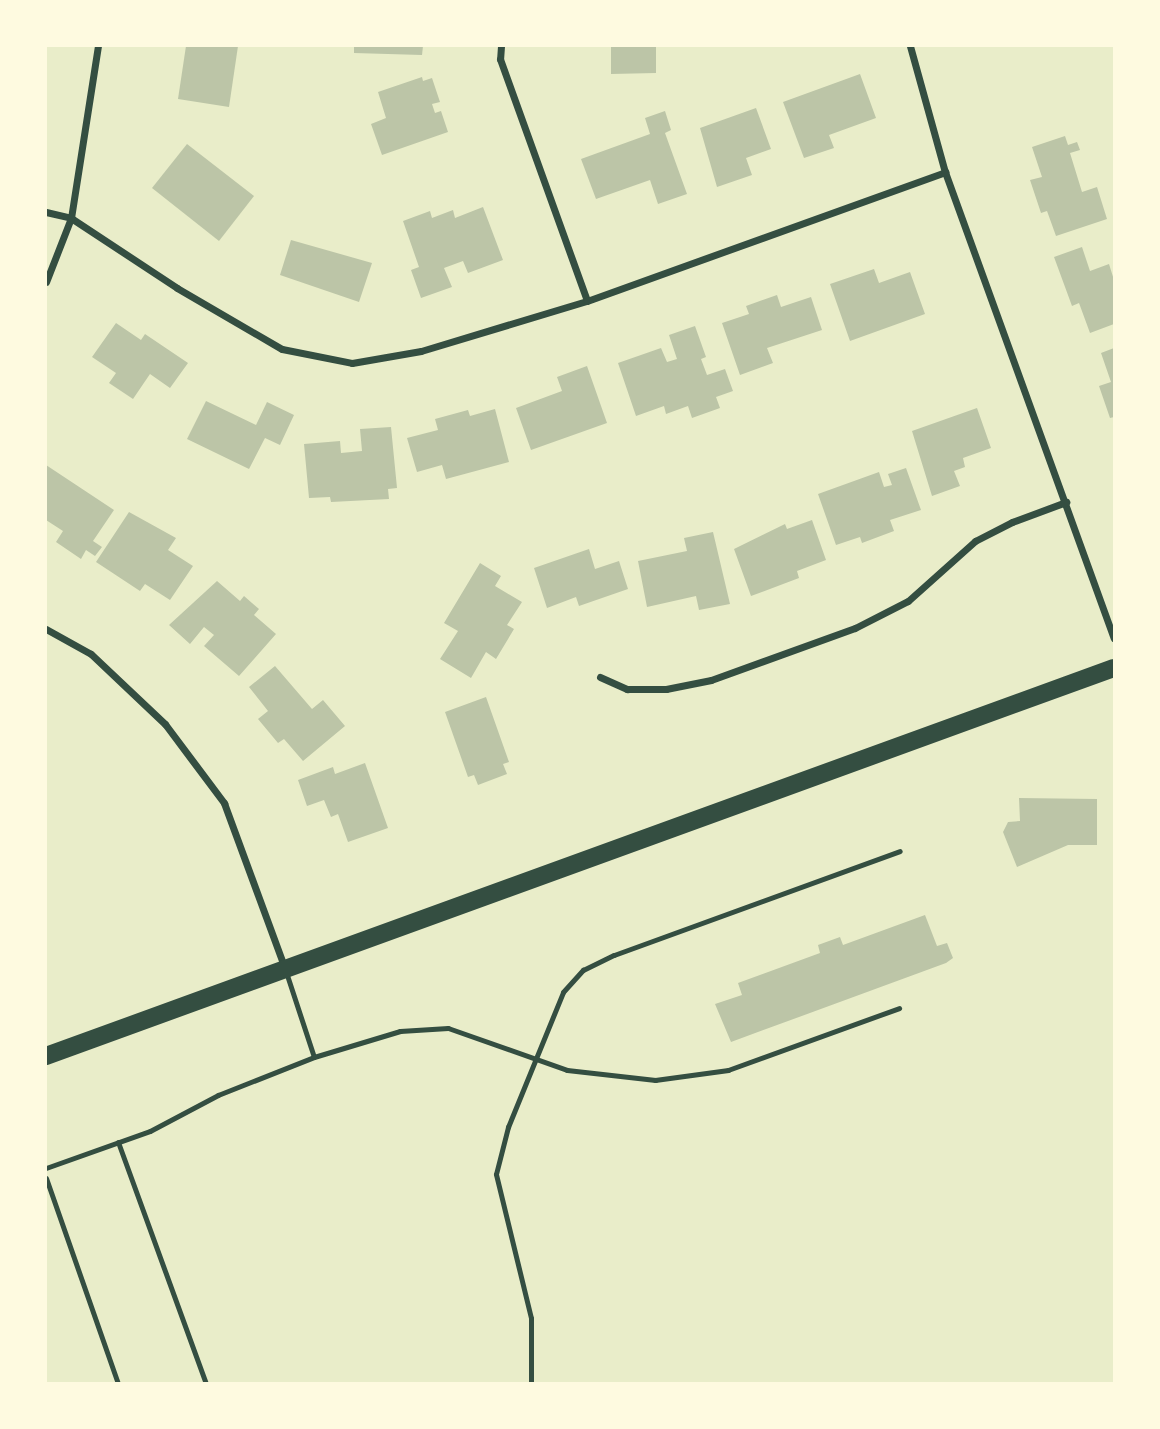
<!DOCTYPE html>
<html>
<head>
<meta charset="utf-8">
<style>
  body { margin:0 }
  #map { position:relative; width:1160px; height:1429px; overflow:hidden; background:#e9edc9; font-family:"Asap Condensed",sans-serif }
  div>[style] { position:absolute }
  [style*='--x'] { left:calc(var(--x)*1px); top:calc(var(--y)*1px); width:calc(var(--w)*1px); rotate:calc(var(--a)*1deg) }
  .building>* { inset:0; background:#bcc5a7 }
  .service>* { height:5px; margin:-2.5px; padding:0 2.5px; transform-origin:2.5px; border-radius:2.5px; background:#344e41 }
  .minor>* { height:7px; margin:-3.5px; padding:0 3.5px; transform-origin:3.5px; border-radius:3.5px; background:#344e41 }
  .primary>* { height:18px; margin:-9px; padding:0 9px; transform-origin:9px; border-radius:9px; background:#344e41 }
  span { translate:-50% -50%; white-space:nowrap; text-align:center; line-height:1.15; -webkit-text-stroke:5px #fefae0; paint-order:stroke }
  .frame { position:absolute; inset:0; border:47px solid #fefae0; pointer-events:none }
</style>
</head>
<body>
<div id="map">
  <div class="building">
    <i style="clip-path:polygon(186px 46px,238px 46px,229px 107px,178px 99px)"></i>
    <i style="clip-path:polygon(354px 46px,423px 46px,422px 55px,354px 53px)"></i>
    <i style="clip-path:polygon(611px 46px,656px 46px,656px 73px,611px 74px)"></i>
    <i style="clip-path:polygon(860px 74px,876px 118px,829px 135px,834px 148px,804px 158px,783px 102px)"></i>
    <i style="clip-path:polygon(422px 77px,423px 81px,432px 78px,440px 102px,432px 104px,435px 113px,441px 111px,448px 132px,382px 155px,371px 124px,386px 118px,378px 92px)"></i>
    <i style="clip-path:polygon(756px 108px,771px 149px,746px 158px,752px 175px,717px 187px,700px 128px)"></i>
    <i style="clip-path:polygon(665px 111px,671px 130px,665px 133px,687px 194px,658px 204px,650px 180px,596px 199px,581px 159px,650px 134px,645px 118px)"></i>
    <i style="clip-path:polygon(1065px 136px,1068px 145px,1077px 142px,1080px 150px,1070px 153px,1082px 192px,1097px 187px,1107px 219px,1056px 236px,1047px 211px,1041px 213px,1030px 180px,1042px 177px,1032px 147px)"></i>
    <i style="clip-path:polygon(187px 144px,254px 196px,219px 241px,152px 188px)"></i>
    <i style="clip-path:polygon(483px 207px,503px 260px,468px 273px,463px 261px,444px 268px,452px 287px,421px 298px,411px 270px,419px 267px,403px 221px,430px 211px,432px 218px,453px 210px,455px 218px)"></i>
    <i style="clip-path:polygon(291px 240px,372px 263px,359px 302px,280px 275px)"></i>
    <i style="clip-path:polygon(1082px 247px,1090px 271px,1109px 264px,1114px 280px,1114px 324px,1090px 333px,1079px 303px,1072px 306px,1054px 257px)"></i>
    <i style="clip-path:polygon(874px 269px,879px 283px,910px 272px,925px 314px,850px 341px,830px 284px)"></i>
    <i style="clip-path:polygon(777px 295px,781px 307px,811px 297px,822px 330px,767px 348px,773px 363px,740px 375px,722px 323px,749px 314px,746px 306px)"></i>
    <i style="clip-path:polygon(116px 323px,141px 340px,145px 334px,188px 363px,170px 388px,150px 374px,133px 399px,109px 383px,116px 373px,92px 357px)"></i>
    <i style="clip-path:polygon(695px 326px,706px 357px,701px 359px,707px 375px,725px 369px,733px 391px,716px 397px,720px 408px,692px 418px,688px 406px,666px 414px,664px 406px,636px 416px,618px 363px,661px 348px,667px 362px,677px 359px,669px 335px)"></i>
    <i style="clip-path:polygon(1114px 348px,1114px 417px,1110px 418px,1099px 386px,1111px 382px,1101px 353px)"></i>
    <i style="clip-path:polygon(587px 366px,607px 423px,531px 450px,516px 408px,562px 391px,557px 377px)"></i>
    <i style="clip-path:polygon(206px 401px,256px 425px,267px 402px,294px 415px,280px 445px,265px 438px,249px 469px,187px 439px)"></i>
    <i style="clip-path:polygon(977px 408px,991px 448px,963px 458px,965px 467px,954px 471px,960px 486px,932px 496px,912px 431px)"></i>
    <i style="clip-path:polygon(495px 409px,509px 462px,446px 479px,442px 465px,417px 472px,407px 438px,438px 430px,435px 419px,468px 410px,470px 416px)"></i>
    <i style="clip-path:polygon(391px 427px,397px 488px,388px 489px,389px 499px,331px 502px,330px 497px,309px 498px,304px 444px,340px 441px,341px 453px,362px 451px,360px 429px)"></i>
    <i style="clip-path:polygon(46px 465px,114px 510px,93px 541px,102px 547px,95px 556px,86px 550px,81px 559px,56px 542px,63px 531px,46px 520px)"></i>
    <i style="clip-path:polygon(906px 468px,921px 510px,890px 520px,894px 531px,862px 543px,860px 537px,836px 545px,818px 494px,879px 472px,884px 487px,892px 485px,888px 474px)"></i>
    <i style="clip-path:polygon(129px 512px,176px 538px,168px 550px,193px 566px,170px 600px,145px 584px,140px 591px,96px 562px)"></i>
    <i style="clip-path:polygon(812px 520px,826px 560px,797px 571px,799px 578px,751px 596px,734px 549px,785px 524px,787px 529px)"></i>
    <i style="clip-path:polygon(713px 532px,730px 604px,699px 610px,696px 596px,647px 607px,638px 561px,687px 551px,684px 538px)"></i>
    <i style="clip-path:polygon(589px 549px,595px 569px,619px 561px,628px 589px,579px 606px,576px 597px,547px 608px,534px 568px)"></i>
    <i style="clip-path:polygon(480px 563px,501px 576px,495px 586px,522px 602px,507px 625px,514px 629px,496px 659px,486px 652px,471px 678px,440px 659px,458px 631px,444px 623px)"></i>
    <i style="clip-path:polygon(217px 581px,240px 601px,244px 596px,259px 609px,254px 615px,276px 634px,239px 676px,204px 646px,214px 635px,204px 627px,190px 644px,169px 625px)"></i>
    <i style="clip-path:polygon(275px 666px,312px 709px,323px 700px,345px 726px,303px 761px,284px 739px,278px 743px,258px 719px,268px 711px,249px 687px)"></i>
    <i style="clip-path:polygon(486px 697px,509px 762px,503px 764px,507px 774px,478px 785px,474px 775px,468px 777px,445px 712px)"></i>
    <i style="clip-path:polygon(365px 763px,388px 828px,348px 842px,338px 814px,331px 817px,324px 800px,307px 806px,298px 780px,333px 767px,335px 774px)"></i>
    <i style="clip-path:polygon(1019px 798px,1097px 799px,1097px 845px,1068px 845px,1017px 867px,1003px 832px,1008px 822px,1020px 821px)"></i>
    <i style="clip-path:polygon(925px 915px,937px 946px,947px 943px,953px 958px,946px 963px,731px 1042px,715px 1004px,742px 995px,738px 983px,820px 953px,818px 945px,840px 937px,843px 945px)"></i>
  </div>
  <div class="service">
    <i style="--x:286;--y:972;--w:89;--a:71.8"></i>
    <i style="--x:118;--y:1142;--w:258;--a:70"></i>
    <i style="--x:46;--y:1168;--w:110;--a:-19.6"></i>
    <i style="--x:150;--y:1131;--w:77;--a:-27.9"></i>
    <i style="--x:218;--y:1095;--w:103;--a:-21.6"></i>
    <i style="--x:314;--y:1057;--w:90;--a:-16.8"></i>
    <i style="--x:400;--y:1031;--w:48;--a:-3.6"></i>
    <i style="--x:448;--y:1028;--w:126;--a:19.4"></i>
    <i style="--x:567;--y:1070;--w:89;--a:6.5"></i>
    <i style="--x:655;--y:1080;--w:74;--a:-7.8"></i>
    <i style="--x:728;--y:1070;--w:182;--a:-19.9"></i>
    <i style="--x:46;--y:1178;--w:218;--a:70.7"></i>
    <i style="--x:531;--y:1384;--w:66;--a:-90"></i>
    <i style="--x:531;--y:1318;--w:148;--a:-103.7"></i>
    <i style="--x:496;--y:1174;--w:49;--a:-75.7"></i>
    <i style="--x:508;--y:1127;--w:146;--a:-67.8"></i>
    <i style="--x:563;--y:992;--w:30;--a:-48"></i>
    <i style="--x:583;--y:970;--w:34;--a:-26"></i>
    <i style="--x:614;--y:955;--w:304;--a:-20"></i>
  </div>
  <div class="minor">
    <i style="--x:501;--y:46;--w:13;--a:94"></i>
    <i style="--x:500;--y:59;--w:257;--a:70.2"></i>
    <i style="--x:910;--y:46;--w:131;--a:74.5"></i>
    <i style="--x:945;--y:172;--w:496;--a:70.1"></i>
    <i style="--x:46;--y:212;--w:26;--a:13"></i>
    <i style="--x:71;--y:218;--w:127;--a:33.4"></i>
    <i style="--x:177;--y:288;--w:121;--a:30.2"></i>
    <i style="--x:282;--y:349;--w:71;--a:11.3"></i>
    <i style="--x:352;--y:363;--w:70;--a:-9.9"></i>
    <i style="--x:421;--y:351;--w:173;--a:-16.8"></i>
    <i style="--x:587;--y:301;--w:381;--a:-19.8"></i>
    <i style="--x:46;--y:282;--w:69;--a:-68.7"></i>
    <i style="--x:71;--y:218;--w:174;--a:-81.1"></i>
    <i style="--x:46;--y:629;--w:51;--a:29.1"></i>
    <i style="--x:91;--y:654;--w:102;--a:43.4"></i>
    <i style="--x:165;--y:724;--w:99;--a:53.2"></i>
    <i style="--x:224;--y:803;--w:177;--a:69.8"></i>
    <i style="--x:600;--y:677;--w:30;--a:24"></i>
    <i style="--x:627;--y:689;--w:39;--a:0"></i>
    <i style="--x:666;--y:689;--w:46;--a:-11.3"></i>
    <i style="--x:711;--y:680;--w:153;--a:-19.9"></i>
    <i style="--x:855;--y:628;--w:59;--a:-27"></i>
    <i style="--x:908;--y:601;--w:90;--a:-41.8"></i>
    <i style="--x:975;--y:541;--w:42;--a:-27.2"></i>
    <i style="--x:1012;--y:522;--w:58;--a:-20.3"></i>
  </div>
  <div class="primary">
    <i style="--x:46;--y:1056;--w:1136;--a:-19.97"></i>
  </div>
  <div class="frame"></div>
</div>
</body>
</html>
